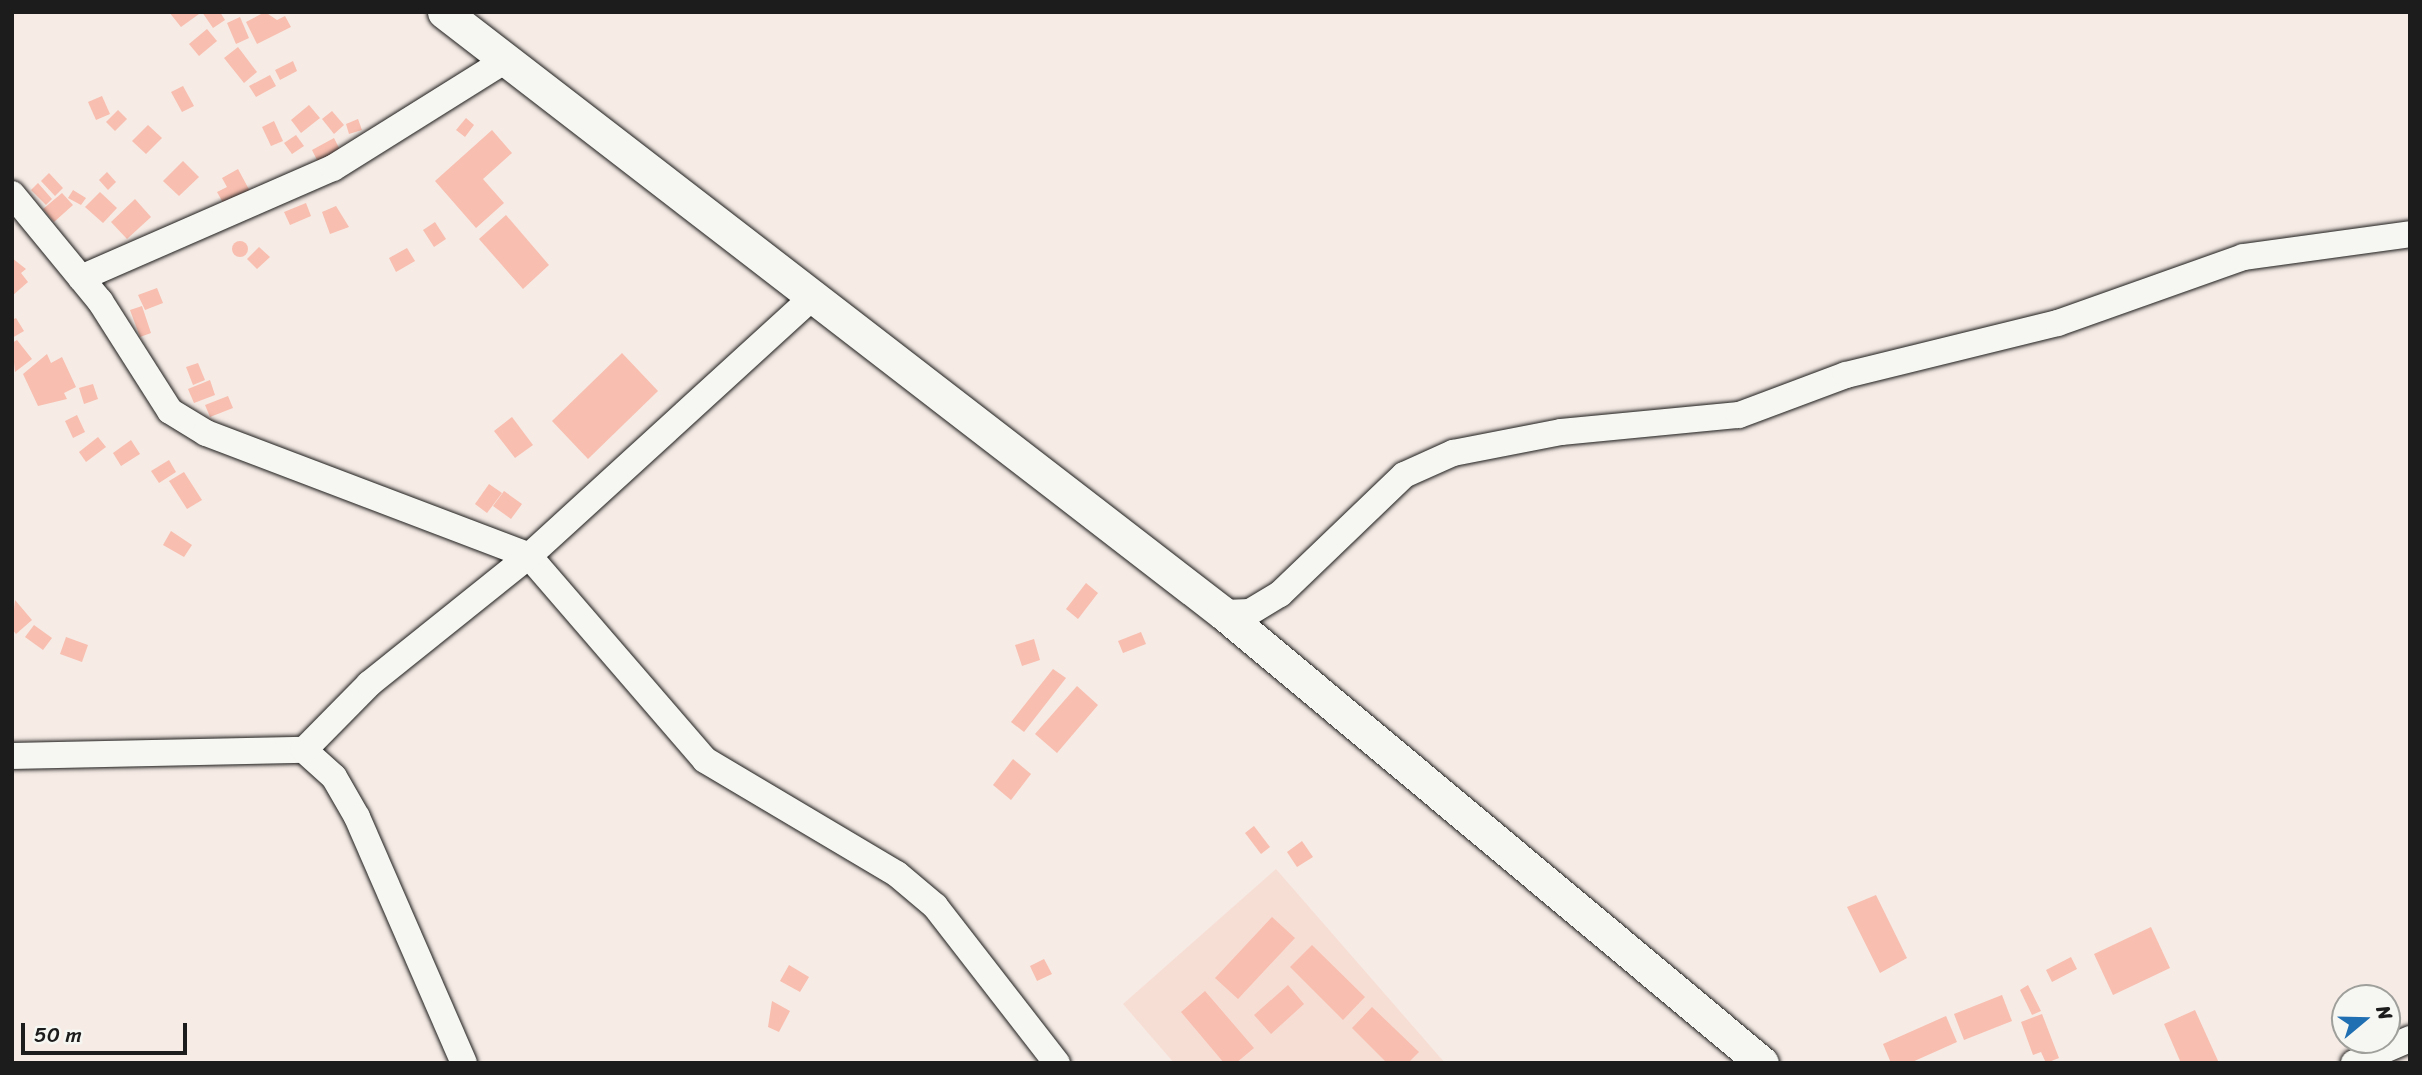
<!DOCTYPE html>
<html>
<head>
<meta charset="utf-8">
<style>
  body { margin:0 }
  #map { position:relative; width:2422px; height:1075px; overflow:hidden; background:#f6ebe5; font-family:Sriracha,sans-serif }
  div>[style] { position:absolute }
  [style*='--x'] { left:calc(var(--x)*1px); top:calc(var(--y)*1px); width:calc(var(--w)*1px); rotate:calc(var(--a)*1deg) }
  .built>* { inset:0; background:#f7ded5 }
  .building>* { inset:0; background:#f8beaf }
  .round { border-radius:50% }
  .roads { filter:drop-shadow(0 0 2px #1c1c1c) drop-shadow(0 0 2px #1c1c1c) }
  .minor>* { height:26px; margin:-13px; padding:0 13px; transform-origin:13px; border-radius:13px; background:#f6f6f2 }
  .tertiary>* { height:33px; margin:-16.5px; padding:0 16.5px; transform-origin:16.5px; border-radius:16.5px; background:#f6f6f2 }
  span { translate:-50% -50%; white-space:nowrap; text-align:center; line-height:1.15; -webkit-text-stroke:6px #f6f6f2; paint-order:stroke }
  .frame { position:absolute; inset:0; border:14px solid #1c1c1c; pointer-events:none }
  .north { position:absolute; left:2331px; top:984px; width:70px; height:70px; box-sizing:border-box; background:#f6f6f2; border:2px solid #9f9f9c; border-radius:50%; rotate:71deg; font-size:19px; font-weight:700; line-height:28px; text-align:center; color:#1c1c1c }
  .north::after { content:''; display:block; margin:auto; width:24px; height:32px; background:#1f6fb2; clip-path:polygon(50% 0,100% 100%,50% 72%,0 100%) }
  .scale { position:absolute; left:21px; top:1023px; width:166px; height:32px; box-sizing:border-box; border:4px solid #1c1c1c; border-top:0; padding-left:9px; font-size:21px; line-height:24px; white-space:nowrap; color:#1c1c1c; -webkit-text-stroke:5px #f6f6f2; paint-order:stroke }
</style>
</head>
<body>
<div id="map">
  <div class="built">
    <i style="clip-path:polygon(1276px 869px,1445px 1063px,1174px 1063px,1123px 1004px)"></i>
  </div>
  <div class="building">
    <i style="clip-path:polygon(169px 12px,197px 12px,199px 14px,181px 27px)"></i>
    <i style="clip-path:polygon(202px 12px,220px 12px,225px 20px,213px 28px)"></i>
    <i style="clip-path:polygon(265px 12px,277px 20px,285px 16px,291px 27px,257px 44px,246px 22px)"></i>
    <i style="clip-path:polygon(240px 17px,249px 38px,236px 44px,227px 23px)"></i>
    <i style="clip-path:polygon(207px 29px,217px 41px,199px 56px,189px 44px)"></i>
    <i style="clip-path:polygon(238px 47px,257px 72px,244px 83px,224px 58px)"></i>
    <i style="clip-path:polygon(293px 61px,297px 71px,280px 80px,275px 70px)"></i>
    <i style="clip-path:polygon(270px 75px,276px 86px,256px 97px,249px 86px)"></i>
    <i style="clip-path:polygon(183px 86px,194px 106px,182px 112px,171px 92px)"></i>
    <i style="clip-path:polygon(102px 96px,110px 114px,96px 120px,88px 102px)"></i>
    <i style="clip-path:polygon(309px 105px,320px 118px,301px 133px,291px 120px)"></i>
    <i style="clip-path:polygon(118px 110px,127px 119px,115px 131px,106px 122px)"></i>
    <i style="clip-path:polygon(332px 111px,344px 125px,334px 134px,322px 119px)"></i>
    <i style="clip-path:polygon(466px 118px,474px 125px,465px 137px,456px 130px)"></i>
    <i style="clip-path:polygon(358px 119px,362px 130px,349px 134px,346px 124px)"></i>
    <i style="clip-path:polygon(274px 121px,283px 141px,271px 146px,262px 127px)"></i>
    <i style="clip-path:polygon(148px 125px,162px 138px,146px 154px,132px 141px)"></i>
    <i style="clip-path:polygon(492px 130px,512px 153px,483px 179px,504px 203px,476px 228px,435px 181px)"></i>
    <i style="clip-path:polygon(296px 135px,304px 146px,292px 154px,284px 143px)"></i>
    <i style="clip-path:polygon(334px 138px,343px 156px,321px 168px,312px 150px)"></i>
    <i style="clip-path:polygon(183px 161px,199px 177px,179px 196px,163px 181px)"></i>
    <i style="clip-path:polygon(238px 169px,252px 195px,226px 208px,217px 192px,227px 187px,222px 178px)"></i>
    <i style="clip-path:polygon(107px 172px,116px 182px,108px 190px,99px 180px)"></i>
    <i style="clip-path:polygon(49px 173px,63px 188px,55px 196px,41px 181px)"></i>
    <i style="clip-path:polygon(38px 183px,52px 199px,46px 205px,31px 190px)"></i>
    <i style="clip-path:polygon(73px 190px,86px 198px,81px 205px,68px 198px)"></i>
    <i style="clip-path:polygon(100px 192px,117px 208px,103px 223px,85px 207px)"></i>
    <i style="clip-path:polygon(62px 193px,73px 205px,54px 222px,43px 209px)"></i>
    <i style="clip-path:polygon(135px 199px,151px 217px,127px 239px,111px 222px)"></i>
    <i style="clip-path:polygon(306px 203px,311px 216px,290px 225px,284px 212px)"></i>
    <i style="clip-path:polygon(336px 206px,349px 227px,330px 234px,322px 212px)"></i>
    <i style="clip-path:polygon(506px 215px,549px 265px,523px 289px,479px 239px)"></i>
    <i style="clip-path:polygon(435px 222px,446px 239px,434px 247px,423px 230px)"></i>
    <i class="round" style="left:232px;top:241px;width:16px;height:16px"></i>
    <i style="clip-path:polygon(259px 247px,270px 257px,257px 269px,247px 259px)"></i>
    <i style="clip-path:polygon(407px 248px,415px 261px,396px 272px,389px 258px)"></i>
    <i style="clip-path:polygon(12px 258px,26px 269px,21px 273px,28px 282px,12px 296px)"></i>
    <i style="clip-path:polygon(157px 288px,163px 303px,145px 310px,138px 295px)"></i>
    <i style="clip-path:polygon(142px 306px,151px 333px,140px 337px,130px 310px)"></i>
    <i style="clip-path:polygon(16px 318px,24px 331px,12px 338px,12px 320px)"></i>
    <i style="clip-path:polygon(17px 340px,32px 359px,15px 372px,12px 343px)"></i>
    <i style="clip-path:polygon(622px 353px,658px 391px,588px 459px,552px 421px)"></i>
    <i style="clip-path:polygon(47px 354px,51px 363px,62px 357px,76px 387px,64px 393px,67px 399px,38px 406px,23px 374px)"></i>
    <i style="clip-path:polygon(198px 363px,205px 380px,193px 385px,186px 367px)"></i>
    <i style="clip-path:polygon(210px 380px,215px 395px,194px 403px,188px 389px)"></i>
    <i style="clip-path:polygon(93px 384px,98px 399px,84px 404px,79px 388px)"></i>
    <i style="clip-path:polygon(228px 396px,233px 408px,210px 417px,205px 405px)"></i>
    <i style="clip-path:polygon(77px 415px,85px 432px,73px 438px,65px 421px)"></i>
    <i style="clip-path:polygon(512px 417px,533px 445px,515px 458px,494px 431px)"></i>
    <i style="clip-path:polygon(98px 437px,106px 447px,86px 462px,79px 452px)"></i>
    <i style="clip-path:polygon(131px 440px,140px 454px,121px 466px,113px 453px)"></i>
    <i style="clip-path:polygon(169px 460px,176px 472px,159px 483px,151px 471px)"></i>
    <i style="clip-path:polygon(184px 472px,202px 500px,187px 509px,169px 481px)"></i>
    <i style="clip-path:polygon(489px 484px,502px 493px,487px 513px,475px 504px)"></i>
    <i style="clip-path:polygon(504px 491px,522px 504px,511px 519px,493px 506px)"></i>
    <i style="clip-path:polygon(171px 531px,192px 545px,184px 557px,163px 545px)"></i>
    <i style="clip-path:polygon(1086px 583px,1098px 593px,1078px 619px,1066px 609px)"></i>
    <i style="clip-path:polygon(15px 600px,32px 620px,16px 634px,12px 629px)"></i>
    <i style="clip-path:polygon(34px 625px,52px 638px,43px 650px,25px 637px)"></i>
    <i style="clip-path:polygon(1141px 632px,1146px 644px,1123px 653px,1118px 641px)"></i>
    <i style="clip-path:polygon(66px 637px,88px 645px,82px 662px,60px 654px)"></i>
    <i style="clip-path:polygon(1034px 639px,1040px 660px,1022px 666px,1015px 645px)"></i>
    <i style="clip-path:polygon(1053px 669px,1066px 678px,1024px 732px,1011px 722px)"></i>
    <i style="clip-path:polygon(1077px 686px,1098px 705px,1057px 753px,1035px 734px)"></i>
    <i style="clip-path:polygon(1013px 759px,1031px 774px,1011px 800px,993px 785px)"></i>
    <i style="clip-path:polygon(1254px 826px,1270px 847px,1261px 854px,1245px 833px)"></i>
    <i style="clip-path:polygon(1302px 841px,1313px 857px,1297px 867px,1287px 852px)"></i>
    <i style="clip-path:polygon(1876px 895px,1907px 958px,1880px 973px,1847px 907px)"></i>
    <i style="clip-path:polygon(1272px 917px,1295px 938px,1238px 999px,1215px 978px)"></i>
    <i style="clip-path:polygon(2151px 927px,2170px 968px,2113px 995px,2094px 954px)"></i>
    <i style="clip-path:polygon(1312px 945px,1365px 997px,1343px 1020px,1290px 967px)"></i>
    <i style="clip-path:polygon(2071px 957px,2077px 969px,2052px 982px,2046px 970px)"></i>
    <i style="clip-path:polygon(1044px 959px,1052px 974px,1037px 981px,1030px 966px)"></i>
    <i style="clip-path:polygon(789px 965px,809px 977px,800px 992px,780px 981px)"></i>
    <i style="clip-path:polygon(1288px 985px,1304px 1004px,1271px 1034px,1254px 1015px)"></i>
    <i style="clip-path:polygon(2028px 985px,2041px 1011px,2032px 1015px,2020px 990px)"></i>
    <i style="clip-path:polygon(1205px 991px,1254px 1048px,1236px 1063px,1224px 1063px,1181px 1012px)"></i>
    <i style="clip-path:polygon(2002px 995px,2012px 1021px,1964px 1040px,1954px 1014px)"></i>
    <i style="clip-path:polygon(772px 1001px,790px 1011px,779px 1032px,768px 1027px)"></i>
    <i style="clip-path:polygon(1372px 1007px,1419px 1052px,1408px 1063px,1387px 1063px,1352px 1028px)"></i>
    <i style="clip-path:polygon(2195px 1010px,2219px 1063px,2181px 1063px,2164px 1024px)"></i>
    <i style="clip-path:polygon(2042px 1014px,2059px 1058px,2046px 1063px,2041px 1052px,2033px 1055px,2021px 1022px)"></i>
    <i style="clip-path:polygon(1946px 1016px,1957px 1042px,1910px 1063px,1891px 1063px,1883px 1044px)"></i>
  </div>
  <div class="roads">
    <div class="minor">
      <i style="--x:12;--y:194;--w:139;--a:50.6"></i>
      <i style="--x:100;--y:301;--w:130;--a:57.5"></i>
      <i style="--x:170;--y:411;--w:42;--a:31.4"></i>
      <i style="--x:206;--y:433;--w:346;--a:20.8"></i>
      <i style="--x:529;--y:556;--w:269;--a:49.2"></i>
      <i style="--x:705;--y:760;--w:223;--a:30.7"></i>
      <i style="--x:897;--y:874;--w:50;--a:40.1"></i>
      <i style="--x:935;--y:906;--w:199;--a:52.2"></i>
      <i style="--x:81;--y:278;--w:275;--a:-23.6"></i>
      <i style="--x:333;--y:168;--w:202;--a:-32"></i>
      <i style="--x:1223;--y:613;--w:27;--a:-2"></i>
      <i style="--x:1250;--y:612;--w:35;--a:-31"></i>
      <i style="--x:1280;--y:594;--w:172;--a:-43.8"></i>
      <i style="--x:1404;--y:475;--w:54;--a:-24.2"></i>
      <i style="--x:1453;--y:453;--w:110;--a:-11"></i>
      <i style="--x:1561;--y:432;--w:179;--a:-5.5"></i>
      <i style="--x:1739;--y:415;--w:114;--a:-20.5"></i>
      <i style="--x:1846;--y:375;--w:218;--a:-13.8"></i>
      <i style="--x:2058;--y:323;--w:196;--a:-19.6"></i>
      <i style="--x:2243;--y:257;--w:169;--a:-7.8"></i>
      <i style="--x:304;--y:750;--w:40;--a:42"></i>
      <i style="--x:334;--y:777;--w:46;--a:60.1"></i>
      <i style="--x:357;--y:817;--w:268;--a:66.5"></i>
      <i style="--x:12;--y:756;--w:292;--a:-1.2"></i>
      <i style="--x:304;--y:750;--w:93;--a:-45.4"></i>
      <i style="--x:369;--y:684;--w:205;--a:-38.7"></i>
      <i style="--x:529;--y:556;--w:383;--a:-42.4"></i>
      <i style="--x:2354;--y:1063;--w:61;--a:-23.2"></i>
    </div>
    <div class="tertiary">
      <i style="--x:444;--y:12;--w:984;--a:37.65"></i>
      <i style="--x:1223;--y:613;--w:702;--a:39.86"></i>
    </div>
  </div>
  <div class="frame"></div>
  <div class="north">N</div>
  <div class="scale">50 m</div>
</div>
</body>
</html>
